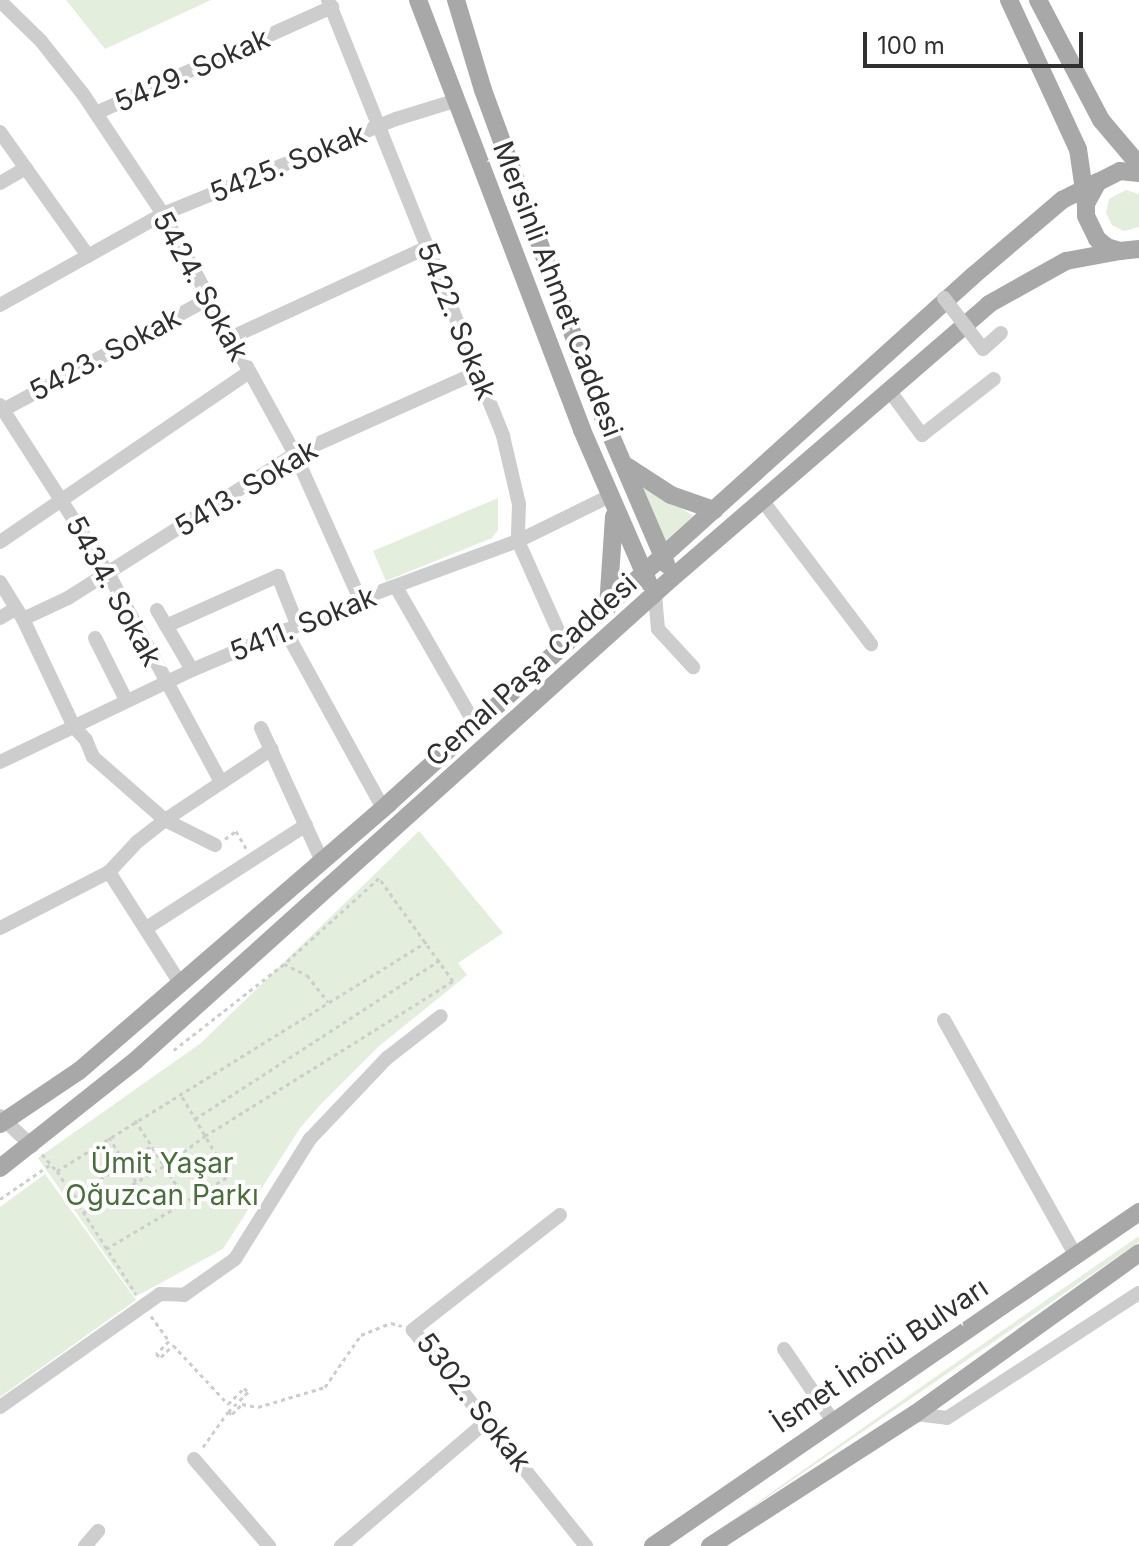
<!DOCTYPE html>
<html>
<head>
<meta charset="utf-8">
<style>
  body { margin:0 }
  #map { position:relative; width:1139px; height:1546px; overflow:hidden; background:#fff; font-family:Inter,sans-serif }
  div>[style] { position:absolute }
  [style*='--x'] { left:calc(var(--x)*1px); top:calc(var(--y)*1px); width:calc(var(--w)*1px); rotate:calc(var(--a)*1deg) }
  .green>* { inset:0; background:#e3eedd }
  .path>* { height:3px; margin-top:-1.5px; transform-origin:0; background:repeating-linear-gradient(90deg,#cdcdcd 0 4px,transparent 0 8px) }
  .minor>* { height:14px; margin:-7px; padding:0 7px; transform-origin:7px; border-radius:7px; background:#cdcdcd }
  .major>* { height:18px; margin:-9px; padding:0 9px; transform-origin:9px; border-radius:9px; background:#a8a8a8 }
  .minor-bridge>* { height:14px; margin:-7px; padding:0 7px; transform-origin:7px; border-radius:7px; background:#cdcdcd }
  span { translate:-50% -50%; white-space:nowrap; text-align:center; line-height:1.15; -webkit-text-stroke:8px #fff; paint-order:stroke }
  .street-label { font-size:28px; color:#303030 }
  .park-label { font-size:28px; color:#486f39 }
  .scale { position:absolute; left:863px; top:32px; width:220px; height:36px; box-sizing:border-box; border:4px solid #303030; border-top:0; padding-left:10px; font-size:24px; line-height:28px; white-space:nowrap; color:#303030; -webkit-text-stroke:6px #fff; paint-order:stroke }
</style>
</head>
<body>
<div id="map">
  <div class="green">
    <i style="clip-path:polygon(66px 0,211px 0,105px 49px)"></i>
    <i style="clip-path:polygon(1126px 190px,1139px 194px,1139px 227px,1124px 231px,1112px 225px,1106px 213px,1109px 199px)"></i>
    <i style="clip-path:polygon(638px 478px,693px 516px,664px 542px)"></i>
    <i style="clip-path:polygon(498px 498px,498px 530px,492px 538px,386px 581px,373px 551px)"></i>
    <i style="clip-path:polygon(419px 831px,503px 933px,458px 963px,467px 975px,378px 1047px,320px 1105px,300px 1128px,223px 1249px,135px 1297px,38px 1158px,201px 1043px)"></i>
    <i style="clip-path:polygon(45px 1174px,136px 1300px,0 1397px,0 1207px)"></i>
    <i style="clip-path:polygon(1139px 1236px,1139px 1242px,696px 1546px,928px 1382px)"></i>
  </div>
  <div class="path">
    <i style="--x:225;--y:839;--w:14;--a:-36"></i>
    <i style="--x:236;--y:831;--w:20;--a:60"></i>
    <i style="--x:284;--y:964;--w:25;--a:26"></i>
    <i style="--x:307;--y:975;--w:34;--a:52"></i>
    <i style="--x:195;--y:1119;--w:292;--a:-33"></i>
    <i style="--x:135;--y:1120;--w:91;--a:57.5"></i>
    <i style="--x:109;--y:1137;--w:52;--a:59"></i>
    <i style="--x:42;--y:1154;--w:23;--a:49"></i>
    <i style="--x:57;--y:1171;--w:146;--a:57.3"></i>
    <i style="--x:57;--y:1171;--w:435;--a:-31.8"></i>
    <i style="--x:73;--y:1197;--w:92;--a:-33"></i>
    <i style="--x:0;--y:1199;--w:62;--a:-34.5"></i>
    <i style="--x:84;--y:1212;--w:92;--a:-29.9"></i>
    <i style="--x:164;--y:1166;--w:51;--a:-36.2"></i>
    <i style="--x:205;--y:1136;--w:292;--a:-32"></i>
    <i style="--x:453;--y:981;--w:127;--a:-125.7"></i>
    <i style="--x:379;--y:878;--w:128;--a:137.8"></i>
    <i style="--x:284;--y:964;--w:140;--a:142"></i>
    <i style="--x:106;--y:1249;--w:143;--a:-30.7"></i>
    <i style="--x:229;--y:1176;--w:96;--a:-120.6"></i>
    <i style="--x:151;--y:1316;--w:31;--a:54"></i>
    <i style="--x:169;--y:1341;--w:18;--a:135"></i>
    <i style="--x:156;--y:1354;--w:6;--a:31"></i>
    <i style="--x:161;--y:1357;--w:17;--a:-45"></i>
    <i style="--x:173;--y:1345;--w:81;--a:47"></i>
    <i style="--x:228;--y:1404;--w:23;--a:-45"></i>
    <i style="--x:244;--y:1388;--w:6;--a:45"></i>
    <i style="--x:248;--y:1392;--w:28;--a:135"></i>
    <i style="--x:203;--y:1447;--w:43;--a:-54.5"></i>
    <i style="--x:228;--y:1412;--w:4;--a:27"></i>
    <i style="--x:232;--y:1414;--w:14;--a:-45"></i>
    <i style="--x:242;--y:1404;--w:16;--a:11"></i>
    <i style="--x:258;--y:1407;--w:70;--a:-16.6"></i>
    <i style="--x:325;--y:1387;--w:63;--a:-55.3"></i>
    <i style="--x:361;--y:1335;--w:32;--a:-22"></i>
    <i style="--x:391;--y:1323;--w:11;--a:15"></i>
  </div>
  <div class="minor">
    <i style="--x:328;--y:0;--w:470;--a:68.1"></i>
    <i style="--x:503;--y:436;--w:70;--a:76.8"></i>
    <i style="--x:519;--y:504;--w:37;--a:92"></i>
    <i style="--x:518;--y:541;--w:115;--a:65.9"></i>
    <i style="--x:0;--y:1;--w:57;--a:44.3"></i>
    <i style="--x:41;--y:41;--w:68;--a:51.6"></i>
    <i style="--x:83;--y:94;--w:144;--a:56.3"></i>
    <i style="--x:163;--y:214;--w:274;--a:61.2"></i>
    <i style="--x:295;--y:454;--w:159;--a:65.9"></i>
    <i style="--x:96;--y:113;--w:259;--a:-24.2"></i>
    <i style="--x:0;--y:132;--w:152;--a:54.6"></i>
    <i style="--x:0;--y:183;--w:30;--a:-30"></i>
    <i style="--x:0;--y:305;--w:187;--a:-29.2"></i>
    <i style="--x:163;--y:214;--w:252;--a:-22.2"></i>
    <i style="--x:396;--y:119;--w:61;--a:-17.2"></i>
    <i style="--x:230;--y:338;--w:218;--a:-24.7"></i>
    <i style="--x:983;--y:349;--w:24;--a:-42"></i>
    <i style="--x:889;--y:390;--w:56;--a:53.7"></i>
    <i style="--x:922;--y:435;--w:91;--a:-37.9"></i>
    <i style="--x:0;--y:405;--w:200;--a:57.3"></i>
    <i style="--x:108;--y:573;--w:238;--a:61.6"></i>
    <i style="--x:3;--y:410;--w:233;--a:-28.4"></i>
    <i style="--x:762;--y:500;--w:181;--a:52.9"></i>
    <i style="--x:0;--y:542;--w:301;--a:-34.3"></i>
    <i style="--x:0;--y:582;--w:44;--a:58.1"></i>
    <i style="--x:23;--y:619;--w:119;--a:64.7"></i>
    <i style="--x:74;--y:727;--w:18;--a:47"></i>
    <i style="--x:86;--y:740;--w:18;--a:68"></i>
    <i style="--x:93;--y:757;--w:96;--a:41.2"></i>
    <i style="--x:165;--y:820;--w:56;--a:26.6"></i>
    <i style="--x:396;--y:587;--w:160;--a:60.1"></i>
    <i style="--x:655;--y:595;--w:34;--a:85"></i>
    <i style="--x:658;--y:629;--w:52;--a:47.4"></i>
    <i style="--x:157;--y:610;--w:69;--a:59.7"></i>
    <i style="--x:0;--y:618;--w:17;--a:-31"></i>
    <i style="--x:23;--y:619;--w:50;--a:-25"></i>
    <i style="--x:68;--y:598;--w:269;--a:-32.4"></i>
    <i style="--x:295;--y:454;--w:201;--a:-24.1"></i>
    <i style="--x:166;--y:626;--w:123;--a:-24.1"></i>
    <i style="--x:278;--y:576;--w:52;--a:68.4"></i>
    <i style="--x:285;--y:630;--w:203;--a:61.2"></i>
    <i style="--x:95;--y:638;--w:69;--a:63.4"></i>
    <i style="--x:261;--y:728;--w:146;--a:65.4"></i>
    <i style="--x:0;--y:762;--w:213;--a:-25.6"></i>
    <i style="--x:192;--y:670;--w:182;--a:-22.9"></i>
    <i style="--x:360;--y:599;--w:168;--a:-20.2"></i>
    <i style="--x:518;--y:541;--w:102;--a:-26.1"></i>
    <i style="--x:109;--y:872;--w:132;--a:57.4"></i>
    <i style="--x:148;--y:927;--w:188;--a:-32.8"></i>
    <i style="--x:0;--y:928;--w:123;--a:-27.2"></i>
    <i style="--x:109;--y:872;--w:41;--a:-47"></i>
    <i style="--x:137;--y:842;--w:36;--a:-38"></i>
    <i style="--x:165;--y:820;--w:128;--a:-33.6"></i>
    <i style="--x:944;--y:1020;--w:270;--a:60.8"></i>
    <i style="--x:0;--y:1116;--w:44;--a:43.2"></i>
    <i style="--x:560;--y:1215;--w:187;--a:142"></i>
    <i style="--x:413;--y:1330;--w:277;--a:51.3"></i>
    <i style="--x:784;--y:1349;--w:87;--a:55.8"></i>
    <i style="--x:0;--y:1407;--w:196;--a:-35.2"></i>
    <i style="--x:160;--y:1294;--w:24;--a:2"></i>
    <i style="--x:184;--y:1295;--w:62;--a:-35.2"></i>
    <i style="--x:235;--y:1259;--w:142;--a:-58"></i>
    <i style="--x:310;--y:1139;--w:112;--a:-46.5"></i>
    <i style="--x:387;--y:1058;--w:68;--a:-37.9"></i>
    <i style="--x:915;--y:1414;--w:32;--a:7"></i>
    <i style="--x:947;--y:1418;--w:229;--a:-33.1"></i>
    <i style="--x:194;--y:1459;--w:115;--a:49.2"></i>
    <i style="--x:85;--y:1546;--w:20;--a:-49"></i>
    <i style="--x:341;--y:1546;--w:194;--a:-40.6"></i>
  </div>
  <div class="major">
    <i style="--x:418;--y:0;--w:460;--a:69.1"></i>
    <i style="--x:582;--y:430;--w:166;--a:66.5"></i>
    <i style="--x:456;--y:0;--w:94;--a:73.3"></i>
    <i style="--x:483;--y:90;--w:348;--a:69.8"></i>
    <i style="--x:603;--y:417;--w:160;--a:66.8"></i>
    <i style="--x:1009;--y:0;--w:164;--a:65.2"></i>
    <i style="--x:1078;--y:149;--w:56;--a:81.7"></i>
    <i style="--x:1038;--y:0;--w:136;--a:62.3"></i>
    <i style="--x:1101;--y:120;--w:59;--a:49.8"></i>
    <i style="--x:1139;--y:173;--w:19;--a:-174"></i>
    <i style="--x:1120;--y:171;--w:25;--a:153"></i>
    <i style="--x:1098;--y:182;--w:25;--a:119"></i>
    <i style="--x:1086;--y:204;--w:12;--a:90"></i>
    <i style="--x:1086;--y:216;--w:25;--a:64"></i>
    <i style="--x:1097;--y:239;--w:13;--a:39"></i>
    <i style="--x:1107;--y:247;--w:14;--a:17"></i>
    <i style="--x:1120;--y:251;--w:19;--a:-6"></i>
    <i style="--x:628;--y:467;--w:51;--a:33.1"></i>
    <i style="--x:671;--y:495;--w:46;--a:19.2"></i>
    <i style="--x:608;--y:607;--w:91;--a:-86.2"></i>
    <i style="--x:0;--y:1124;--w:95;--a:-33.9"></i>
    <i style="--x:79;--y:1071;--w:410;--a:-40.8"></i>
    <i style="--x:389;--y:803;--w:788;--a:-42.07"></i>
    <i style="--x:974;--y:275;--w:116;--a:-40.4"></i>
    <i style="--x:1062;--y:200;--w:40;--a:-26.6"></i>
    <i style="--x:0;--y:1168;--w:172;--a:-38.4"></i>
    <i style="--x:135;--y:1061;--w:722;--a:-41.97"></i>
    <i style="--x:672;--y:578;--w:419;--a:-40.8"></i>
    <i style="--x:989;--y:304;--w:88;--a:-29.2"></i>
    <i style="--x:1066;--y:261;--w:55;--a:-10.5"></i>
    <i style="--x:653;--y:1546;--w:590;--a:-34.5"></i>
    <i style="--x:710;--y:1546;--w:244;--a:-32.8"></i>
    <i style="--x:915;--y:1414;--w:276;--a:-35.7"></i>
  </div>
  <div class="minor-bridge">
    <i style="--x:944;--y:298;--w:64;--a:52.6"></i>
  </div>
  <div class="street-label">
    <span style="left:192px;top:70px;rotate:-24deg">5429. Sokak</span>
    <span style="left:288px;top:163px;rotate:-22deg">5425. Sokak</span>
    <span style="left:201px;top:286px;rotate:61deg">5424. Sokak</span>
    <span style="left:558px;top:289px;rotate:69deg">Mersinli Ahmet Caddesi</span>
    <span style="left:457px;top:321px;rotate:68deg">5422. Sokak</span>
    <span style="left:105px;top:354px;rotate:-28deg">5423. Sokak</span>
    <span style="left:246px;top:488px;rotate:-31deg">5413. Sokak</span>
    <span style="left:114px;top:591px;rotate:61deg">5434. Sokak</span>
    <span style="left:303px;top:624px;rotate:-22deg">5411. Sokak</span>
    <span style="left:531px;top:670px;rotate:-42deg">Cemal Paşa Caddesi</span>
    <span style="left:880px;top:1355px;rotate:-34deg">İsmet İnönü Bulvarı</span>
    <span style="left:474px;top:1402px;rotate:52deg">5302. Sokak</span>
  </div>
  <div class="park-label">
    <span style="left:162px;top:1179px">Ümit Yaşar<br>Oğuzcan Parkı</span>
  </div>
  <div class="scale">100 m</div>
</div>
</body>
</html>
